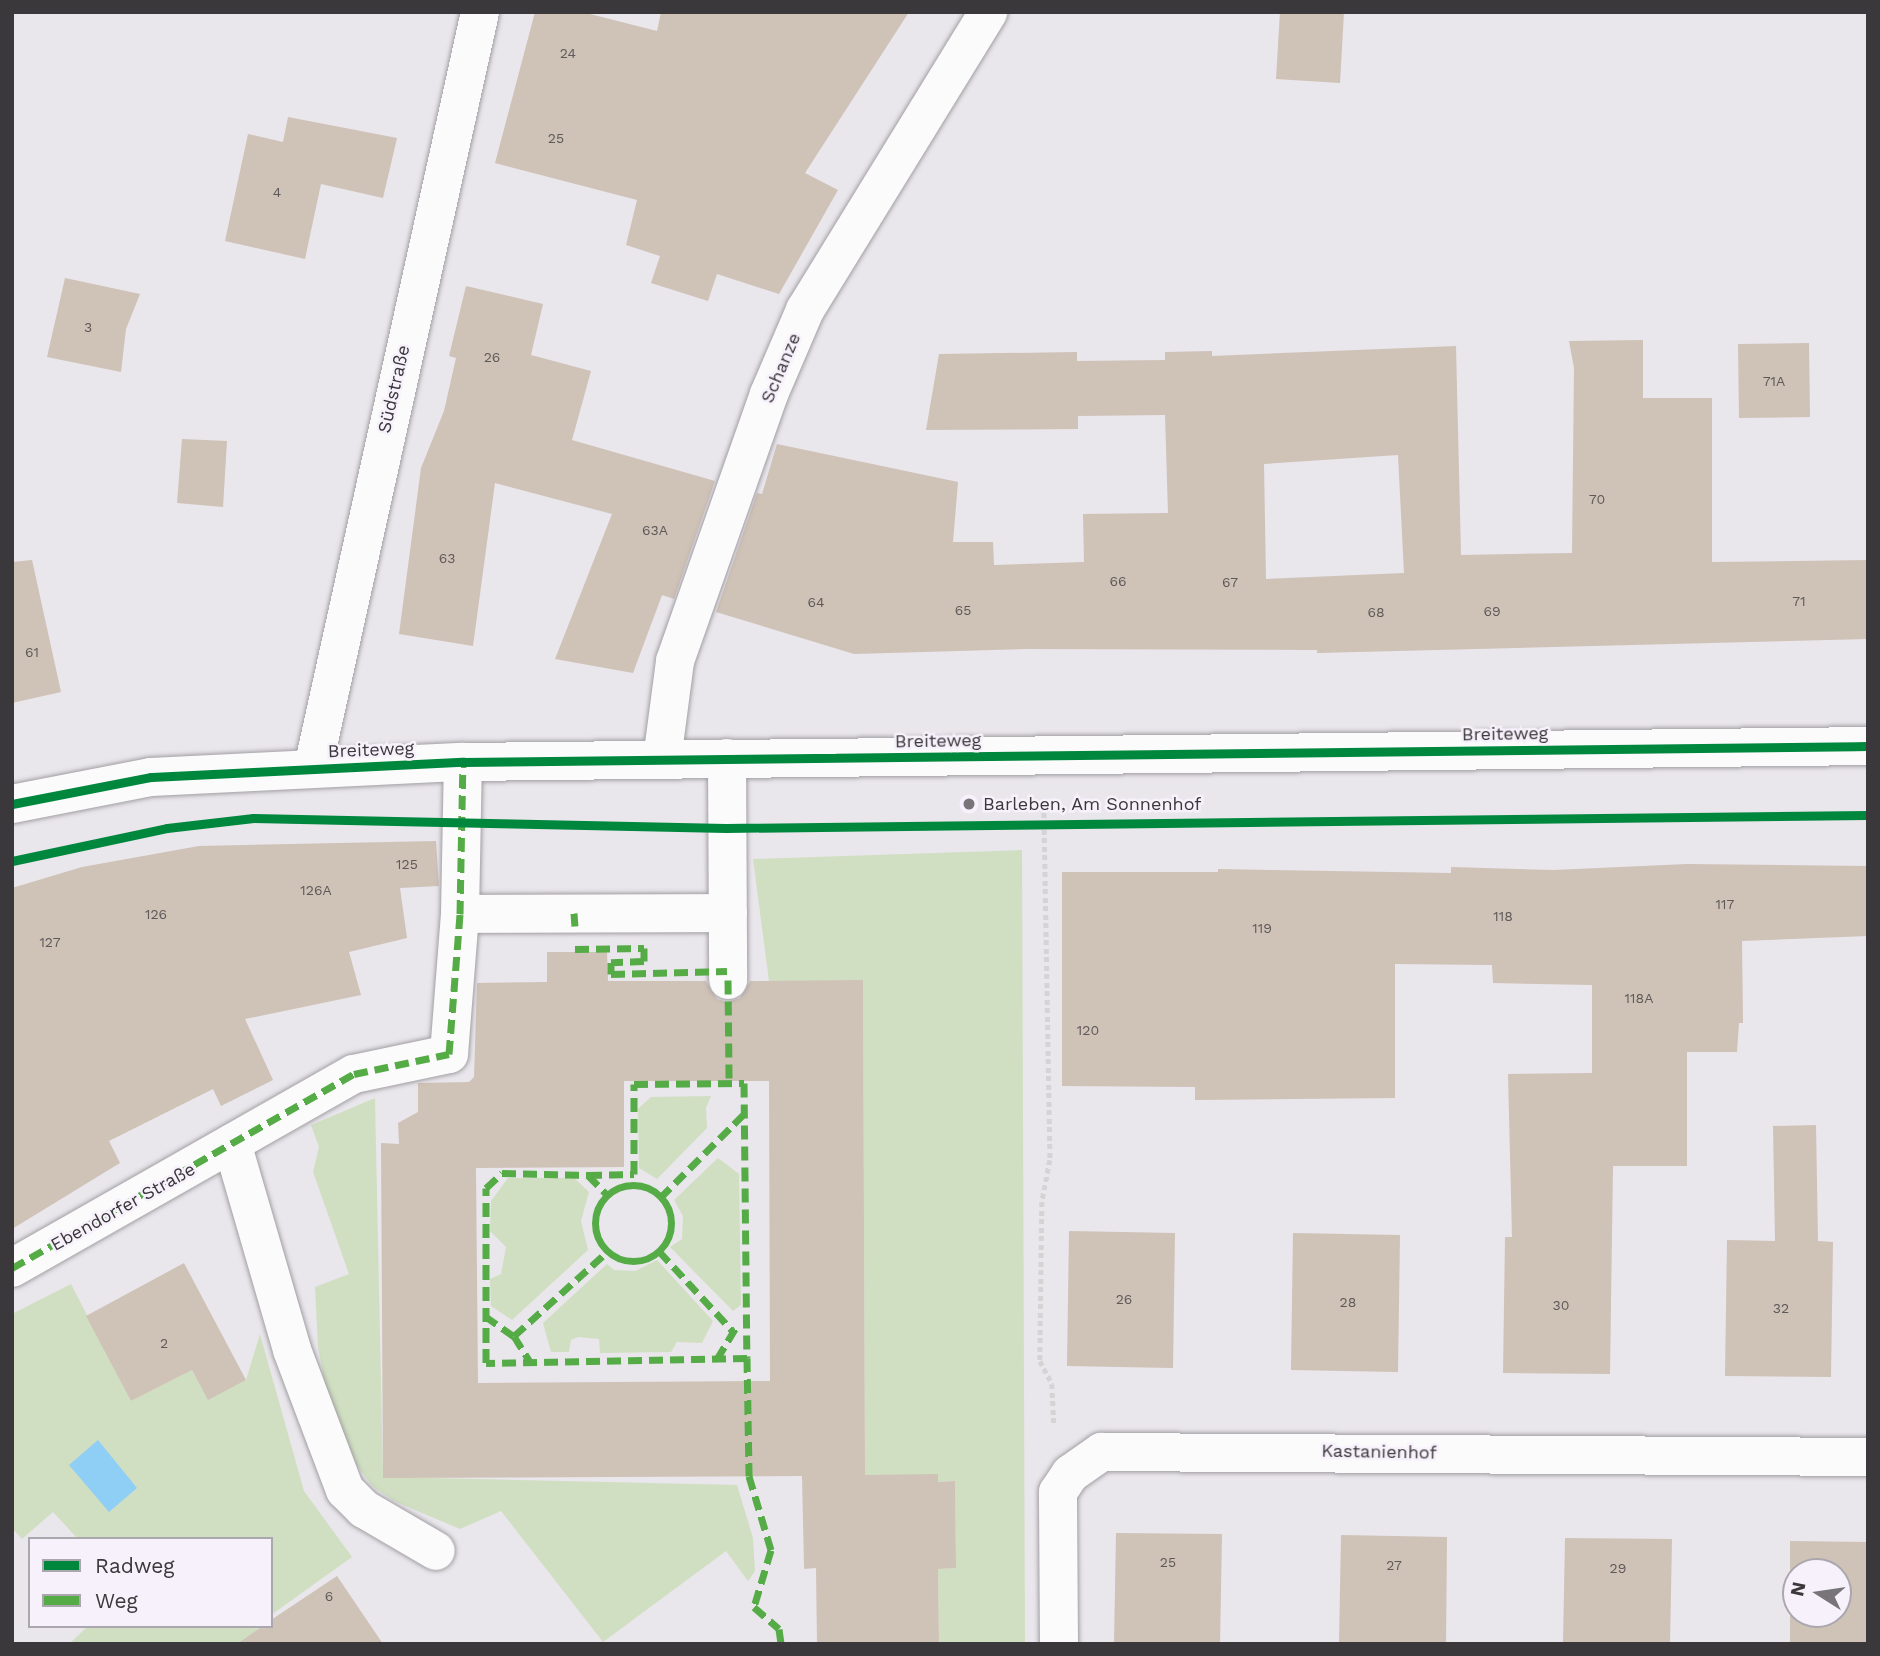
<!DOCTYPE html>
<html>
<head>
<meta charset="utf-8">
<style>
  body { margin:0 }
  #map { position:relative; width:1880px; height:1656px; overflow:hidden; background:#e9e6ec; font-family:"Work Sans",sans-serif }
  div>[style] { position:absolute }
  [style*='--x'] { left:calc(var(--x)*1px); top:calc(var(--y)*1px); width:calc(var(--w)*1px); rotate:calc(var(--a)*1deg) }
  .green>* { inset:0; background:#d0dfc1 }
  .water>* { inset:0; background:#8fcef5 }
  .building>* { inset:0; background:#cfc2b7 }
  .path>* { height:4.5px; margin-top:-2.25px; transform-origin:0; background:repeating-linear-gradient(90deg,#d5d4d5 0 5px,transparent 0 8.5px) }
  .roads { filter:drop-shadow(0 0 2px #a29fa3) drop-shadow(0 0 2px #a29fa3) }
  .minor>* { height:38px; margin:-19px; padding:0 19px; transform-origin:19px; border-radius:19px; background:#fcfbfc }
  .quiet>* { height:7px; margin-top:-3.5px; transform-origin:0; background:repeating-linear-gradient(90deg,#55ac46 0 14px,transparent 0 21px) }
  .quiet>.ring { margin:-3.5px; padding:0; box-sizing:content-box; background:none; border:7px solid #55ac46; border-radius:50% }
  .cycleway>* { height:9px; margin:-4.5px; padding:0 4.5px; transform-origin:4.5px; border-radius:4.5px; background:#00873e }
  .dots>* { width:19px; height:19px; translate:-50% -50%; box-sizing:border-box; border:4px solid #f7f1fc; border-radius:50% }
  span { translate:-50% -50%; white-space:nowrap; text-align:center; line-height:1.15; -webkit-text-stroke:5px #f7f1fc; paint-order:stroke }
  .number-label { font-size:14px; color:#5f5a5a }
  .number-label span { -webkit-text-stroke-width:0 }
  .street-label { font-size:18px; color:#3a383b }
  .poi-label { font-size:18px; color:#3a383b }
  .left { translate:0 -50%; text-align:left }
  .frame { position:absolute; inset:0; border:14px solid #3a383b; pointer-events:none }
  .legend { position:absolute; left:28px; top:1537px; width:245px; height:91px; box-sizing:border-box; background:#f7f1fc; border:2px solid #aba7af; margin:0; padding:9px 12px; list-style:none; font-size:21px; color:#3a383b }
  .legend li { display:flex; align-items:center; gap:14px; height:35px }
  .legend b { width:35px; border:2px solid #aba7af }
  .north { position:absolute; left:1782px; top:1558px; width:70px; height:70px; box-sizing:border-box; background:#f7f1fc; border:2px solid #aba7af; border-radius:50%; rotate:282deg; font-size:19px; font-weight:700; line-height:28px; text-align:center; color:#3a383b }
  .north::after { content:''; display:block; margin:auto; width:24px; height:32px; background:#777579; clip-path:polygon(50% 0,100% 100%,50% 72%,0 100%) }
</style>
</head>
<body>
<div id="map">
  <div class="green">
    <i style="clip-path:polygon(1022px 850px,1025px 1644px,939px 1644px,938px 1569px,956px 1568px,955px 1481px,938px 1482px,938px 1475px,865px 1475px,863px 981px,769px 981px,753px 859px)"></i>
    <i style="clip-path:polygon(711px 1096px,706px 1108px,707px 1128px,657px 1179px,639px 1168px,638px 1109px,651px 1097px)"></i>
    <i style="clip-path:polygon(375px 1098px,383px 1477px,737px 1485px,753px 1538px,755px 1571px,748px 1581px,726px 1551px,603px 1642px,501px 1511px,460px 1529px,394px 1501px,372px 1486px,348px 1453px,330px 1409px,318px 1347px,315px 1287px,349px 1274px,313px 1172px,319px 1147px,311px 1125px)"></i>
    <i style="clip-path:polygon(718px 1158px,739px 1174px,741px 1305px,733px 1311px,670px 1247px,682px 1239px,683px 1216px,674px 1200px)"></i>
    <i style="clip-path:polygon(508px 1178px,574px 1178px,589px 1192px,581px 1221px,588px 1250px,512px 1320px,491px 1306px,490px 1279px,501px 1274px,506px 1247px,490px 1231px,491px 1201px)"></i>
    <i style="clip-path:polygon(657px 1260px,713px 1321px,702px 1343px,677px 1342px,671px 1352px,600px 1353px,599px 1339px,578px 1337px,571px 1340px,569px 1352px,551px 1352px,543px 1323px,607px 1264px,614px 1270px,635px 1271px)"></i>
    <i style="clip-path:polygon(71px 1284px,131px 1401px,192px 1370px,208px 1399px,246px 1380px,260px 1334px,304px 1491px,352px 1557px,271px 1615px,271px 1539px,78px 1539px,53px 1512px,22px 1539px,12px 1528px,12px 1314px)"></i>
    <i style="clip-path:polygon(88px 1626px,264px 1626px,277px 1644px,69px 1644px)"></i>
  </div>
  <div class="water">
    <i style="clip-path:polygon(98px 1440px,137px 1488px,109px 1512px,69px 1465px)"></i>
  </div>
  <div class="building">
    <i style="clip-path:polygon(535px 12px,582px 12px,657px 31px,661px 12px,909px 12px,805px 173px,838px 190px,779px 294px,717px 274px,708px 301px,651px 283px,660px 256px,626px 245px,637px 200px,495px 163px)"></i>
    <i style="clip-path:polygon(1280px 12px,1344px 12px,1340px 83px,1276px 79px)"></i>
    <i style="clip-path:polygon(288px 117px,397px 138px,383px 198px,321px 184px,305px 259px,225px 241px,248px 134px,283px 142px)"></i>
    <i style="clip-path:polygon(65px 278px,140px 294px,126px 329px,121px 372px,47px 357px)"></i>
    <i style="clip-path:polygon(466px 286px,543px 304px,531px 355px,591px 371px,572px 440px,715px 481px,674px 599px,662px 595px,633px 673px,555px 659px,612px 514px,495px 483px,473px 646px,399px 634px,421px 468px,444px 411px,456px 358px,449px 356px)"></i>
    <i style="clip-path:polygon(evenodd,1643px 340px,1643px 398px,1712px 398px,1712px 562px,1868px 560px,1868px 639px,1317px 653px,1317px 650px,1026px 649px,854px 654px,716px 612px,757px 493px,762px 494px,777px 444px,958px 482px,953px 542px,993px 542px,994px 565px,1084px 562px,1083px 514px,1168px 513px,1165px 415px,1078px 416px,1078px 429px,926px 430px,939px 354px,1077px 352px,1077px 361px,1165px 360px,1165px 352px,1212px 351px,1212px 356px,1456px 346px,1461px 555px,1572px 553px,1574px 368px,1569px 341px,1643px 340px,1398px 455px,1404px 573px,1266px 579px,1264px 464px,1398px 455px)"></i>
    <i style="clip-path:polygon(1809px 343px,1810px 417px,1739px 418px,1738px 344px)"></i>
    <i style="clip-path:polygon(182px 439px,227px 441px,223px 507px,177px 503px)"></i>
    <i style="clip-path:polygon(32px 560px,61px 692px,12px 703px,12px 562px)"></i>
    <i style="clip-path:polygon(436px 841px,439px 886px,400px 888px,407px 938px,349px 952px,361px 995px,245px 1019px,273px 1080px,221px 1106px,213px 1089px,109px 1141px,120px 1163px,12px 1229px,12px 888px,82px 867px,199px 846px)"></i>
    <i style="clip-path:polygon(1687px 864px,1868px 866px,1868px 936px,1742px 941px,1743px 1023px,1739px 1023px,1737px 1052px,1687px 1052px,1687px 1166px,1613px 1166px,1610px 1374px,1503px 1373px,1505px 1237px,1512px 1237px,1508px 1074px,1592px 1073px,1592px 985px,1493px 983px,1492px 965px,1395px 964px,1395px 1098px,1195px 1100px,1195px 1087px,1062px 1086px,1062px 872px,1218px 872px,1218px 869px,1451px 873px,1451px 867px,1554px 870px)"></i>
    <i style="clip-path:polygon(evenodd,547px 952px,607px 952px,608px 981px,706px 981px,717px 999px,727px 1002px,740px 998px,750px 981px,863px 980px,865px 1475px,938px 1474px,938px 1482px,955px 1481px,956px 1568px,938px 1569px,939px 1644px,817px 1644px,816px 1568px,804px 1569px,802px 1476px,383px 1478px,381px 1143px,399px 1144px,398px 1123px,418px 1112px,418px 1083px,469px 1082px,474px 1077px,477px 983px,547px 982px,547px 952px,624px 1081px,769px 1081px,770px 1381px,478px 1383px,476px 1168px,624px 1167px,624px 1081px)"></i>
    <i style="clip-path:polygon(1816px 1125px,1818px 1241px,1833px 1242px,1831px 1377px,1725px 1376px,1727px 1240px,1775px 1241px,1773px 1126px)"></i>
    <i style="clip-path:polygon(1069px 1231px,1175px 1233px,1173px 1368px,1067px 1366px)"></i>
    <i style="clip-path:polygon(1293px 1233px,1400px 1235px,1398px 1372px,1291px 1370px)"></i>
    <i style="clip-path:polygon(184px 1263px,246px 1380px,208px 1400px,192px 1370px,131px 1401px,86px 1316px)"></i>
    <i style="clip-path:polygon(1116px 1533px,1222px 1534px,1220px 1644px,1114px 1644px)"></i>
    <i style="clip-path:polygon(1341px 1535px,1447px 1537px,1446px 1644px,1339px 1644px)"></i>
    <i style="clip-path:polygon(1565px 1538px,1672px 1539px,1670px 1644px,1563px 1644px)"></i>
    <i style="clip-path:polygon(evenodd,1790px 1541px,1868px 1542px,1868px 1644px,1790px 1644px,1790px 1541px,1796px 1572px,1838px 1572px,1838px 1614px,1796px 1614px,1796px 1572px)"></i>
    <i style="clip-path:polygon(337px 1576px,383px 1644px,237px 1644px,263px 1626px,271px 1626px,271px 1620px)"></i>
  </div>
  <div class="path">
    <i style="--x:1044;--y:804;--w:356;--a:89"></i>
    <i style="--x:1050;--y:1160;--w:43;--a:100.8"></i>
    <i style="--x:1042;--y:1202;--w:159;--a:90.7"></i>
    <i style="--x:1040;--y:1361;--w:26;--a:62"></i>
    <i style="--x:1052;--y:1384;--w:40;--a:87.1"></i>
  </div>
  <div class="roads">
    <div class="minor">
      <i style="--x:727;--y:758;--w:222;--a:89.7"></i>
      <i style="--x:662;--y:760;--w:100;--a:-82.5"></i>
      <i style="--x:675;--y:661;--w:283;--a:-70.6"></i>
      <i style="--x:769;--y:394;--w:91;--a:-66.8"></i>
      <i style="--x:805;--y:310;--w:350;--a:-58.4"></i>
      <i style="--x:313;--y:768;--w:774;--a:-77.54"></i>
      <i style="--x:12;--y:804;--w:142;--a:-11"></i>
      <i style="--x:151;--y:777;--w:312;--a:-2.8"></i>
      <i style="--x:463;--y:762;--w:1405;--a:-0.65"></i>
      <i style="--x:460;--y:914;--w:268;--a:-0.2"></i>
      <i style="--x:232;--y:1143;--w:216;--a:73.8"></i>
      <i style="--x:292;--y:1350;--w:150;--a:69.3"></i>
      <i style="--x:345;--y:1490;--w:27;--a:45"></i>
      <i style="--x:364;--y:1509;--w:83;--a:30.3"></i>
      <i style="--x:12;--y:1268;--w:393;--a:-29.6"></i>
      <i style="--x:354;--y:1074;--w:97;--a:-11.9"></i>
      <i style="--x:449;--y:1054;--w:140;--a:-85.5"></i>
      <i style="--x:460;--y:914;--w:152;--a:-88.9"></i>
      <i style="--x:1059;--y:1644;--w:152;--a:-90.4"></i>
      <i style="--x:1058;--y:1492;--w:22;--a:-56"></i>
      <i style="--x:1070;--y:1474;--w:39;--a:-35"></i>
      <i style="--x:1102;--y:1452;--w:766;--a:0.37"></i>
    </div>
  </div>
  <div class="quiet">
    <i style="--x:574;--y:913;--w:13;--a:86"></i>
    <i style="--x:575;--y:949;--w:69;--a:-0.8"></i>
    <i style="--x:644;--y:948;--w:13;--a:90"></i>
    <i style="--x:644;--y:961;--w:33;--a:178"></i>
    <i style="--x:611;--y:962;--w:12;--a:90"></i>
    <i style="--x:611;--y:974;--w:116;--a:-1.5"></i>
    <i style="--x:728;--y:980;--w:103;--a:89.4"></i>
    <i style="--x:588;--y:1175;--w:46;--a:-1.2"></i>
    <i style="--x:634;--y:1174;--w:90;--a:-90"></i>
    <i style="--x:634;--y:1084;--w:110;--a:-0.5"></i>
    <i style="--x:744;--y:1083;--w:275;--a:89.4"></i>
    <i style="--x:747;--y:1358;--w:261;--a:178.9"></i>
    <i style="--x:486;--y:1363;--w:175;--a:-90"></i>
    <i style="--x:486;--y:1188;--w:22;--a:-43"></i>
    <i style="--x:502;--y:1173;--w:86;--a:1.3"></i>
    <i style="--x:588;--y:1175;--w:28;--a:46"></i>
    <i class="ring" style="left:595px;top:1185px;width:69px;height:69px"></i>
    <i style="--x:660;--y:1198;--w:120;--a:-45"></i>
    <i style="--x:659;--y:1251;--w:108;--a:47.3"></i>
    <i style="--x:12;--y:1268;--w:393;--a:-29.6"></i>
    <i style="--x:354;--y:1074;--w:97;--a:-11.9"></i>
    <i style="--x:449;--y:1054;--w:140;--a:-85.5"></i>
    <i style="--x:460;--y:914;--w:152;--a:-88.9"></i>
    <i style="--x:485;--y:1316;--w:35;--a:35"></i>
    <i style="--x:514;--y:1336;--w:31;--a:58"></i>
    <i style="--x:514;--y:1336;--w:127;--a:-42.1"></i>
    <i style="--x:747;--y:1358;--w:118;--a:89"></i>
    <i style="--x:749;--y:1476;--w:77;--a:73.4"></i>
    <i style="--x:771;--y:1550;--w:59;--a:106.6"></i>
    <i style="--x:754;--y:1607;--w:33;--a:41"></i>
    <i style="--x:779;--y:1629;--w:15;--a:82"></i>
    <i style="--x:717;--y:1359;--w:37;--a:-59"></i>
  </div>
  <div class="cycleway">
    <i style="--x:12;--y:804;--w:142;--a:-11"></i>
    <i style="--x:151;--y:777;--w:312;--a:-2.8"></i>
    <i style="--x:463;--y:762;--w:1405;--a:-0.65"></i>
    <i style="--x:12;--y:861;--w:158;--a:-12"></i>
    <i style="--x:167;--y:828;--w:87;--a:-6.6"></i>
    <i style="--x:253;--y:818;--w:473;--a:1.2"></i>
    <i style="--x:726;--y:828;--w:1142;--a:-0.65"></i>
  </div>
  <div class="dots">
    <i style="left:969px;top:804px;background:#777579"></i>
  </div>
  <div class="number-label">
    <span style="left:568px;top:53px">24</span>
    <span style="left:556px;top:138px">25</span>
    <span style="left:277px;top:192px">4</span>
    <span style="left:88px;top:327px">3</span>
    <span style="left:492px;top:357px">26</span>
    <span style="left:1774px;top:381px">71A</span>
    <span style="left:1597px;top:499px">70</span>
    <span style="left:655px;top:530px">63A</span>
    <span style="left:447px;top:558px">63</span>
    <span style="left:1118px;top:581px">66</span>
    <span style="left:1230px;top:582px">67</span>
    <span style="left:1799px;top:601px">71</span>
    <span style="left:816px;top:602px">64</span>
    <span style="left:963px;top:610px">65</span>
    <span style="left:1492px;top:611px">69</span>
    <span style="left:1376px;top:612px">68</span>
    <span style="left:32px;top:652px">61</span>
    <span style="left:407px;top:864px">125</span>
    <span style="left:316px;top:890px">126A</span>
    <span style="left:1725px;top:904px">117</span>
    <span style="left:156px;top:914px">126</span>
    <span style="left:1503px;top:916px">118</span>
    <span style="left:1262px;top:928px">119</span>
    <span style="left:50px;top:942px">127</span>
    <span style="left:1639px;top:998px">118A</span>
    <span style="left:1088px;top:1030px">120</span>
    <span style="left:1124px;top:1299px">26</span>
    <span style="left:1348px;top:1302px">28</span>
    <span style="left:1561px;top:1305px">30</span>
    <span style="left:1781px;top:1308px">32</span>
    <span style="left:164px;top:1343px">2</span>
    <span style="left:1168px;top:1562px">25</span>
    <span style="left:1394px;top:1565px">27</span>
    <span style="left:1618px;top:1568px">29</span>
    <span style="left:329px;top:1596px">6</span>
  </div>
  <div class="street-label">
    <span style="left:781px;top:368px;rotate:-67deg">Schanze</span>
    <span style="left:394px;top:389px;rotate:-77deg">Südstraße</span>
    <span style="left:1505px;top:734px;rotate:-1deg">Breiteweg</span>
    <span style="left:938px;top:741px;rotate:-1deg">Breiteweg</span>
    <span style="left:371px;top:750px;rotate:-2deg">Breiteweg</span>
    <span style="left:123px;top:1207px;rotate:-29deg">Ebendorfer Straße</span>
    <span style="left:1379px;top:1452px;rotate:1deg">Kastanienhof</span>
  </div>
  <div class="poi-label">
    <span class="left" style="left:983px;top:804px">Barleben, Am Sonnenhof</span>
  </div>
  <div class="frame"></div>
  <ul class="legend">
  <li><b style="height:9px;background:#00873e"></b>Radweg</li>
  <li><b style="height:9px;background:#55ac46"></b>Weg</li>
  </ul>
  <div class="north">N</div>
</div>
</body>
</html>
